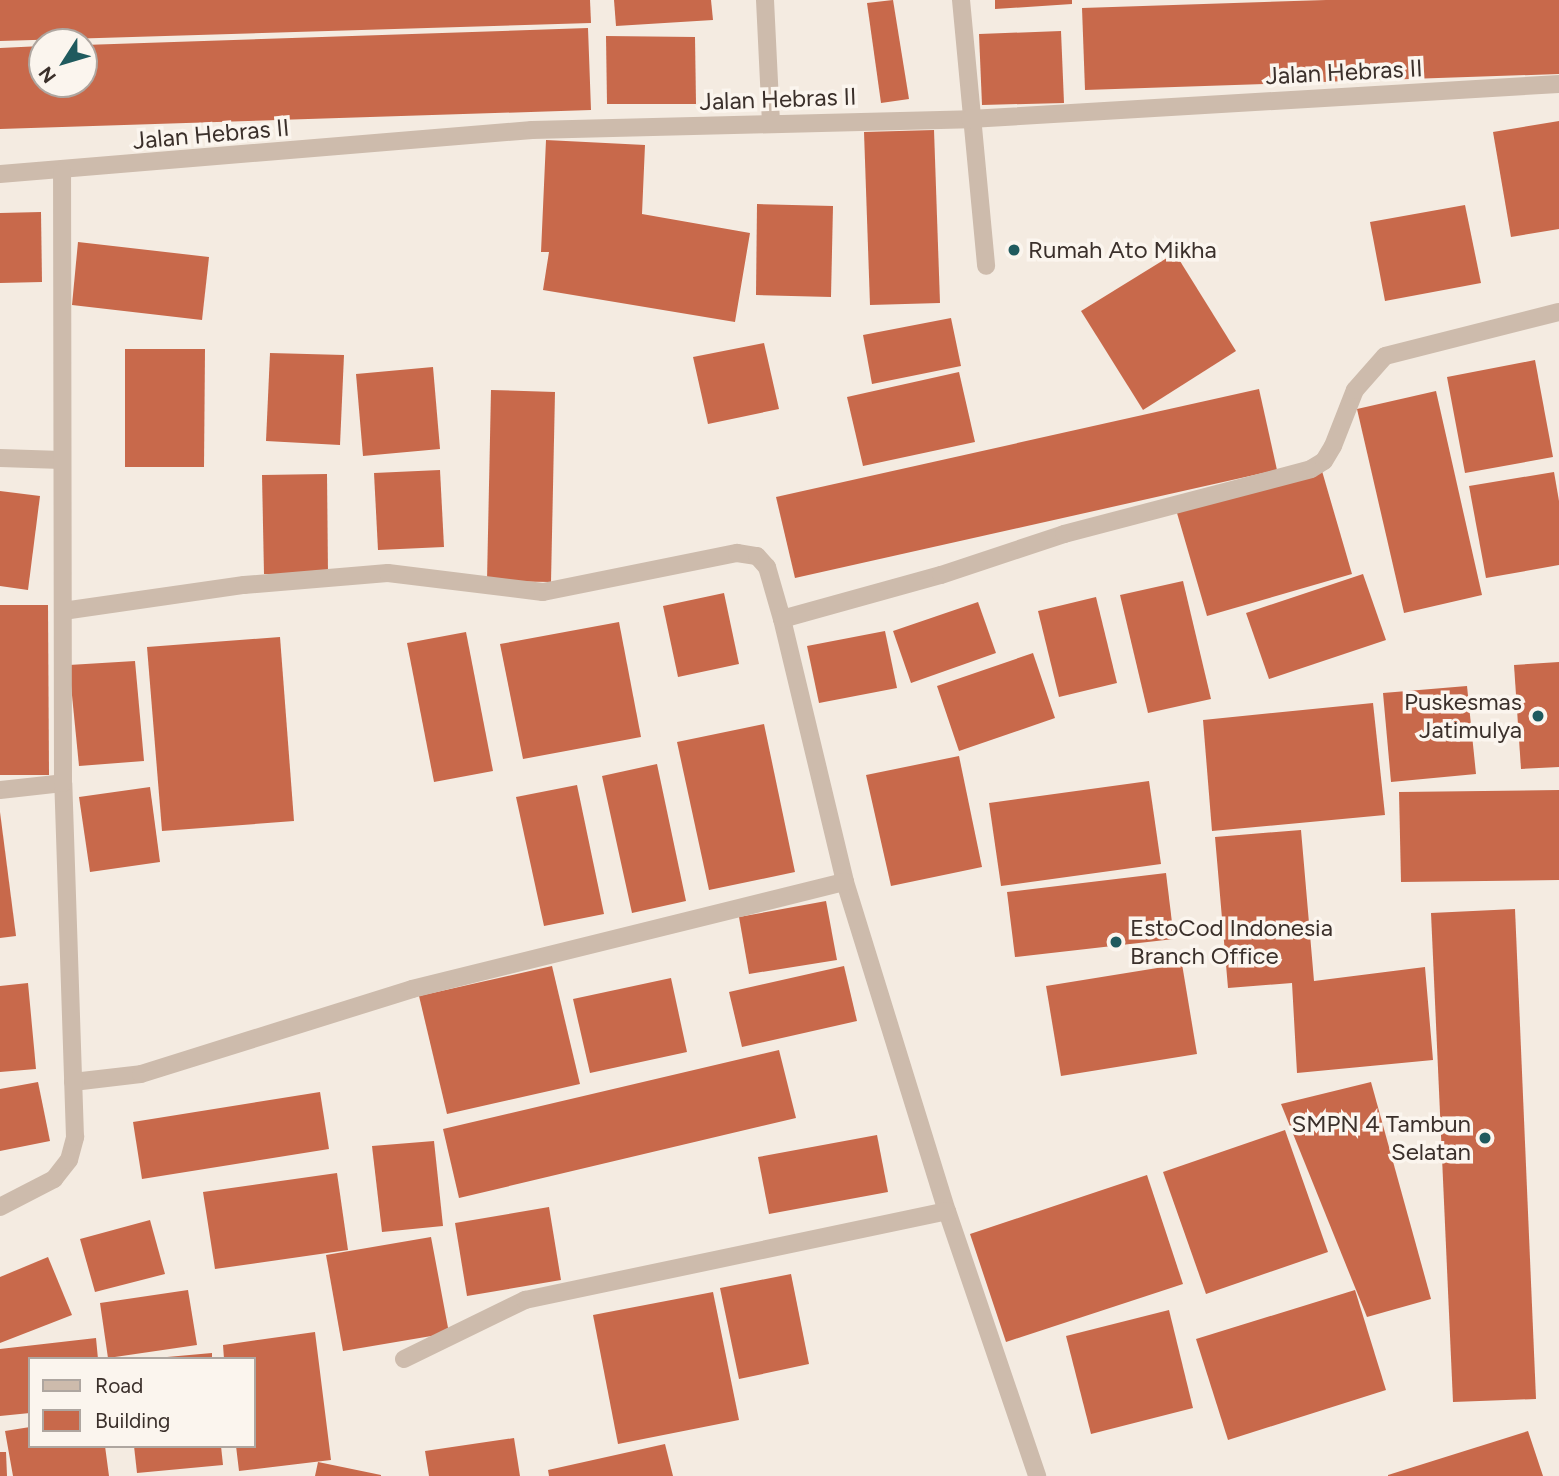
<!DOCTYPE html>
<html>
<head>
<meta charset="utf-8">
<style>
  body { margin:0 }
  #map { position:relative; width:1559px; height:1476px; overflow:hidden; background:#f4ebe1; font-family:Figtree,sans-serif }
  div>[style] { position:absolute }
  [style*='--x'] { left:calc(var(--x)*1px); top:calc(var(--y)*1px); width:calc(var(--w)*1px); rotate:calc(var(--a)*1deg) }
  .building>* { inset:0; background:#c8694b }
  .minor>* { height:18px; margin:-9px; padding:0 9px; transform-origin:9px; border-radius:9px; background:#cdbbac }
  .dots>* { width:19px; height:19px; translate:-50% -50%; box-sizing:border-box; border:4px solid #fbf5ee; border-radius:50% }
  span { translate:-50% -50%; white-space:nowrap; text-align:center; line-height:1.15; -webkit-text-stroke:7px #fbf5ee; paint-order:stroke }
  .street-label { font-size:24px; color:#3b302b }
  .poi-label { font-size:24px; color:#3b302b }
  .left { translate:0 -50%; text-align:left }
  .right { translate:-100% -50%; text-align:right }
  .legend { position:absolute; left:28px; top:1357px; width:228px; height:91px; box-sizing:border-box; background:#fbf5ee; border:2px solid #aea6a0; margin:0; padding:9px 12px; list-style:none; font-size:21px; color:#3b302b }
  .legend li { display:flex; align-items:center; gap:14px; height:35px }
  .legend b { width:35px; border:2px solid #aea6a0 }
  .north { position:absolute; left:28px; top:28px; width:70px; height:70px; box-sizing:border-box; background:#fbf5ee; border:2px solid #aea6a0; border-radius:50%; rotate:233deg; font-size:19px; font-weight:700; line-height:28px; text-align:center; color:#3b302b }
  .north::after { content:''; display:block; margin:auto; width:24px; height:32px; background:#1f5a5e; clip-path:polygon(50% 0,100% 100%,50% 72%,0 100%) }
</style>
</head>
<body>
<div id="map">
  <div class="building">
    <i style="clip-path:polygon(0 0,590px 0,591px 23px,0 41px)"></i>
    <i style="clip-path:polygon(614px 0,711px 0,713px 20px,616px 26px)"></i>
    <i style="clip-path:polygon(893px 0,909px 99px,881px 103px,867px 3px)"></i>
    <i style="clip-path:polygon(995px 0,1072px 0,1072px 4px,995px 9px)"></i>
    <i style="clip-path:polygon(1326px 0,1559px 0,1559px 74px,1085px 90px,1082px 8px)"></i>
    <i style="clip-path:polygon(588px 28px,591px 110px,0 129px,0 48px,42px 46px,42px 84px,84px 84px,84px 45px)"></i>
    <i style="clip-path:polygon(1061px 31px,1064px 103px,982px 105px,979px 34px)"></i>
    <i style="clip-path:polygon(606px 36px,695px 37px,696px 104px,607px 104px)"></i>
    <i style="clip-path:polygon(1559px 121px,1559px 229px,1511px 237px,1493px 132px)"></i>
    <i style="clip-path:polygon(934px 130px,940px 303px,870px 305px,864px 132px)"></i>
    <i style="clip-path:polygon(546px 140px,645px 145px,642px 214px,750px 233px,735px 322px,543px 290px,549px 252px,541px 252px)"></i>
    <i style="clip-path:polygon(757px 204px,833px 206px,831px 297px,756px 295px)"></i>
    <i style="clip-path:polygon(1465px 205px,1481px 283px,1385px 301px,1370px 222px)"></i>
    <i style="clip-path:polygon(41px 212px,42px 282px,0 283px,0 213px)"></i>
    <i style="clip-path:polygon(78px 242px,209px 257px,202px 320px,72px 305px)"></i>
    <i style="clip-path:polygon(1175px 253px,1236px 351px,1143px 410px,1081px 311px)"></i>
    <i style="clip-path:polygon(951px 318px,961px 366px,872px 384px,863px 335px)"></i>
    <i style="clip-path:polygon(764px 343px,779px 409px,708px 424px,693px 357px)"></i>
    <i style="clip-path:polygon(125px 349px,205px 349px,204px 467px,125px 467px)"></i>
    <i style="clip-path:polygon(270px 353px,344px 355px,340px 445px,266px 441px)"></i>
    <i style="clip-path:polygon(1535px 360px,1553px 457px,1465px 473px,1447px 377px)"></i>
    <i style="clip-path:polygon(433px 367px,440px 449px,363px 456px,356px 374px)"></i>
    <i style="clip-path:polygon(959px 372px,975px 442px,863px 466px,847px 397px)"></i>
    <i style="clip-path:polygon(1259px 389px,1277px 470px,795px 578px,776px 497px)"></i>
    <i style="clip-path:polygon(491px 390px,555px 392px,551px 582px,487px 581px)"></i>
    <i style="clip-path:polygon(1436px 391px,1482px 595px,1404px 613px,1357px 409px)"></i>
    <i style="clip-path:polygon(440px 470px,444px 547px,378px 550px,374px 473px)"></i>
    <i style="clip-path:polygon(1322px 471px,1352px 574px,1207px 616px,1177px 513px)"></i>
    <i style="clip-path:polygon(1554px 472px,1559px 501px,1559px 565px,1486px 578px,1469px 486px)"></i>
    <i style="clip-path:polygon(327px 474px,328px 574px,264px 574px,262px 475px)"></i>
    <i style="clip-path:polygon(0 491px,40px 496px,28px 590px,0 586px)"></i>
    <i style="clip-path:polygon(1363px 574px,1386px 640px,1269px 679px,1246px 613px)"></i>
    <i style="clip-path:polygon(1183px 581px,1211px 699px,1148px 713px,1120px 595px)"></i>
    <i style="clip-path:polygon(724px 593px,739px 664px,678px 677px,663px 606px)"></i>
    <i style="clip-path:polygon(1096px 597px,1117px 683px,1059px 697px,1038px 611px)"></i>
    <i style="clip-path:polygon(978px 602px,996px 653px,911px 683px,893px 631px)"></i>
    <i style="clip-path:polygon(0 605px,48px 605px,49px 775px,0 775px)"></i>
    <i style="clip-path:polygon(619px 622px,641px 737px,523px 759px,500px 644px)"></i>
    <i style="clip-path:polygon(885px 631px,897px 688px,819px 703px,807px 646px)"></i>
    <i style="clip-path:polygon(466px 632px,493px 771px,434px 782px,407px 643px)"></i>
    <i style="clip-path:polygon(280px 637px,294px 821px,162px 831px,147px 647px)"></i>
    <i style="clip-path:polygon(1033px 653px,1055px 718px,959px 751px,937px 686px)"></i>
    <i style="clip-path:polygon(135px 661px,144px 761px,79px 766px,69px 665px)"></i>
    <i style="clip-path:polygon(1559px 662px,1559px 767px,1521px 769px,1514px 665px)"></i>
    <i style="clip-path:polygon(1467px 686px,1476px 774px,1391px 782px,1383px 693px)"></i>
    <i style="clip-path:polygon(1373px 703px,1385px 815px,1212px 831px,1203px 720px)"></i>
    <i style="clip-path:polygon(764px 724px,795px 872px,709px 890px,677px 742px)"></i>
    <i style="clip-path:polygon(959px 756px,982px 867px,891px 886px,866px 775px)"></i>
    <i style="clip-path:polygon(657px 764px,686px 901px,632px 913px,602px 776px)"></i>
    <i style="clip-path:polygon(1149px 781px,1161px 864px,1001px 886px,989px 803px)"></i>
    <i style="clip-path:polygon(577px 785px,604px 914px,544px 926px,516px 797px)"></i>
    <i style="clip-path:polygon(150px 787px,160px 862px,90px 872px,79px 797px)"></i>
    <i style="clip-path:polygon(1559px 790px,1559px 880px,1401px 882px,1399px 792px)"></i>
    <i style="clip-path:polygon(0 812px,16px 936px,0 938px)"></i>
    <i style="clip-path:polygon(1301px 830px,1314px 981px,1425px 967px,1433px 1060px,1297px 1073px,1292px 983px,1228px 988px,1215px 837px)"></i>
    <i style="clip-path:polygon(1166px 873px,1174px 939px,1015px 957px,1007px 892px)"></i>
    <i style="clip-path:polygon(826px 901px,837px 960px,749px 974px,739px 917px)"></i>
    <i style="clip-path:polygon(1515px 909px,1536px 1399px,1453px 1402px,1431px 913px)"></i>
    <i style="clip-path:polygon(1182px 964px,1197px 1054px,1061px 1076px,1046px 986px)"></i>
    <i style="clip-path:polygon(552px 966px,580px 1084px,447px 1114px,419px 996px)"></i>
    <i style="clip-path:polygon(844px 966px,857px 1021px,742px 1047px,729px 992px)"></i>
    <i style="clip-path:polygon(671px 978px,687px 1052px,590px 1073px,573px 999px)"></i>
    <i style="clip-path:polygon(28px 983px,36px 1069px,0 1072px,0 986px)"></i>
    <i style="clip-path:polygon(779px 1050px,796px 1118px,459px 1198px,443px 1129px)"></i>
    <i style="clip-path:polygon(38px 1082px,50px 1141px,0 1151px,0 1089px)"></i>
    <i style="clip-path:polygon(1371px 1082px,1431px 1299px,1367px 1317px,1281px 1104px)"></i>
    <i style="clip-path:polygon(320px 1092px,329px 1149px,142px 1179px,133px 1122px)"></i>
    <i style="clip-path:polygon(1285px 1130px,1328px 1252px,1206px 1294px,1163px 1172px)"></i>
    <i style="clip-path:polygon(877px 1135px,888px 1192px,769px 1214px,758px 1157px)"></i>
    <i style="clip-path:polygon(434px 1141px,443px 1226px,382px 1232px,372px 1146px)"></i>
    <i style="clip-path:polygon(337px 1173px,348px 1250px,215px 1269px,203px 1192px)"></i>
    <i style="clip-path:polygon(1147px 1175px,1183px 1284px,1006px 1342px,970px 1234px)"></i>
    <i style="clip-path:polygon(549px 1207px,561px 1280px,467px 1296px,455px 1223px)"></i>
    <i style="clip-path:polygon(150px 1220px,165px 1274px,95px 1292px,80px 1239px)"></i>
    <i style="clip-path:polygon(431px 1237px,449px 1333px,343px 1351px,326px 1255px)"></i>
    <i style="clip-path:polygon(48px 1257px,72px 1315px,0 1343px,0 1277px)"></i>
    <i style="clip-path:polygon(791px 1274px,809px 1364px,739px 1379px,720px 1288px)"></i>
    <i style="clip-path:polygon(188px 1290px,197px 1345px,108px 1358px,100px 1303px)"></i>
    <i style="clip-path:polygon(1355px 1290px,1386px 1390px,1228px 1440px,1196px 1339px)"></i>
    <i style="clip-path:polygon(713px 1292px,739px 1420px,618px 1444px,593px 1315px)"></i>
    <i style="clip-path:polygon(1169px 1310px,1193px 1408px,1091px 1434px,1066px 1336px)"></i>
    <i style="clip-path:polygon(315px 1332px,331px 1460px,239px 1471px,236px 1446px,254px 1446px,254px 1359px,224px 1359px,223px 1345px)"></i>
    <i style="clip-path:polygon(96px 1338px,98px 1359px,30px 1359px,30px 1413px,0 1416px,0 1349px)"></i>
    <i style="clip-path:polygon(212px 1353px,212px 1359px,167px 1359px,167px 1357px)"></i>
    <i style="clip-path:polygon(30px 1427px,30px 1446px,105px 1446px,109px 1476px,13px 1476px,5px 1431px)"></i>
    <i style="clip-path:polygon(1528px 1431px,1543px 1476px,1388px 1476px,1388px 1475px)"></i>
    <i style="clip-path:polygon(514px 1438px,520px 1476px,429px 1476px,425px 1451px)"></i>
    <i style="clip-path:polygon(665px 1444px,673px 1476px,549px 1476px,548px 1470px)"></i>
    <i style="clip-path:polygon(134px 1446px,221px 1446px,223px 1465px,137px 1473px)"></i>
    <i style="clip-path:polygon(0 1452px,6px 1452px,7px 1476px,0 1476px)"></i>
    <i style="clip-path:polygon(318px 1462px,381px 1475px,381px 1476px,315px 1476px)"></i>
  </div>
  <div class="minor">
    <i style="--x:765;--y:0;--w:124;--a:87.2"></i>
    <i style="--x:961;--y:0;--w:267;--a:84.6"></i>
    <i style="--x:0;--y:174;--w:534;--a:-4.73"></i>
    <i style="--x:532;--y:130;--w:438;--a:-1.4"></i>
    <i style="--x:970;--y:119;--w:590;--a:-3.4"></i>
    <i style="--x:0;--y:458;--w:62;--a:1.8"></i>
    <i style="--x:63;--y:611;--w:183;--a:-8.2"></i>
    <i style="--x:244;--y:585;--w:144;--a:-4.8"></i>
    <i style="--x:388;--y:573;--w:156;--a:7"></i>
    <i style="--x:543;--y:592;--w:198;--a:-11.4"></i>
    <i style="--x:737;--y:553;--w:20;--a:9"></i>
    <i style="--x:757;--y:556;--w:15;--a:48"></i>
    <i style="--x:767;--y:567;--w:54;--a:73.9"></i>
    <i style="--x:782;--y:619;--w:270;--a:76.5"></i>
    <i style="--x:845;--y:882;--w:344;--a:72.8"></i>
    <i style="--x:947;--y:1211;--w:280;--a:71.2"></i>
    <i style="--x:782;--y:619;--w:165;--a:-15.5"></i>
    <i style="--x:941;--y:575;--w:130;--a:-18.4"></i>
    <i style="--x:1064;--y:534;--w:255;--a:-14.7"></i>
    <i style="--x:1311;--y:469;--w:15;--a:-32"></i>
    <i style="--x:1324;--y:461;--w:17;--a:-59"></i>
    <i style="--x:1333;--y:446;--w:60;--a:-68.6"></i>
    <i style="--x:1355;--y:390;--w:45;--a:-48.6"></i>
    <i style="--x:1385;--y:356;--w:179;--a:-14.2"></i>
    <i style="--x:0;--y:790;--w:63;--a:-6.3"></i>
    <i style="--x:73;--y:1082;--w:68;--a:-6.7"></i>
    <i style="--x:141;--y:1074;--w:284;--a:-17.4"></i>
    <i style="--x:412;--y:989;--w:446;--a:-13.9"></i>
    <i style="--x:0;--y:1207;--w:61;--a:-27.4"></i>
    <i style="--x:54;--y:1179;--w:24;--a:-52"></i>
    <i style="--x:69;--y:1160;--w:24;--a:-75"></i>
    <i style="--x:75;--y:1137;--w:354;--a:-91.9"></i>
    <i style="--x:63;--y:783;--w:611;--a:-90.09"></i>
    <i style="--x:404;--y:1359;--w:135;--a:-26"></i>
    <i style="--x:525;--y:1300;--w:431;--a:-11.9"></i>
  </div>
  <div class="dots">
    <i style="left:1014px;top:250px;background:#1f5a5e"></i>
    <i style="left:1538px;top:716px;background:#1f5a5e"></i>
    <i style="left:1116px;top:942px;background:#1f5a5e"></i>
    <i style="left:1485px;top:1138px;background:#1f5a5e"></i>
  </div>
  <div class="street-label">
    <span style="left:1344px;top:72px;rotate:-3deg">Jalan Hebras II</span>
    <span style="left:778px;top:99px;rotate:-2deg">Jalan Hebras II</span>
    <span style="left:211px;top:134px;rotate:-5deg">Jalan Hebras II</span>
  </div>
  <div class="poi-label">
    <span class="left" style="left:1028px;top:250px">Rumah Ato Mikha</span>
    <span class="right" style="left:1522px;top:716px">Puskesmas<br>Jatimulya</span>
    <span class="left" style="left:1130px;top:942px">EstoCod Indonesia<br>Branch Office</span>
    <span class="right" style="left:1471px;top:1138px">SMPN 4 Tambun<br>Selatan</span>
  </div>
  <ul class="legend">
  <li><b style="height:9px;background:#cdbbac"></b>Road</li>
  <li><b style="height:19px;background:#c8694b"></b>Building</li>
  </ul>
  <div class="north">N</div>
</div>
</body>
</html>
